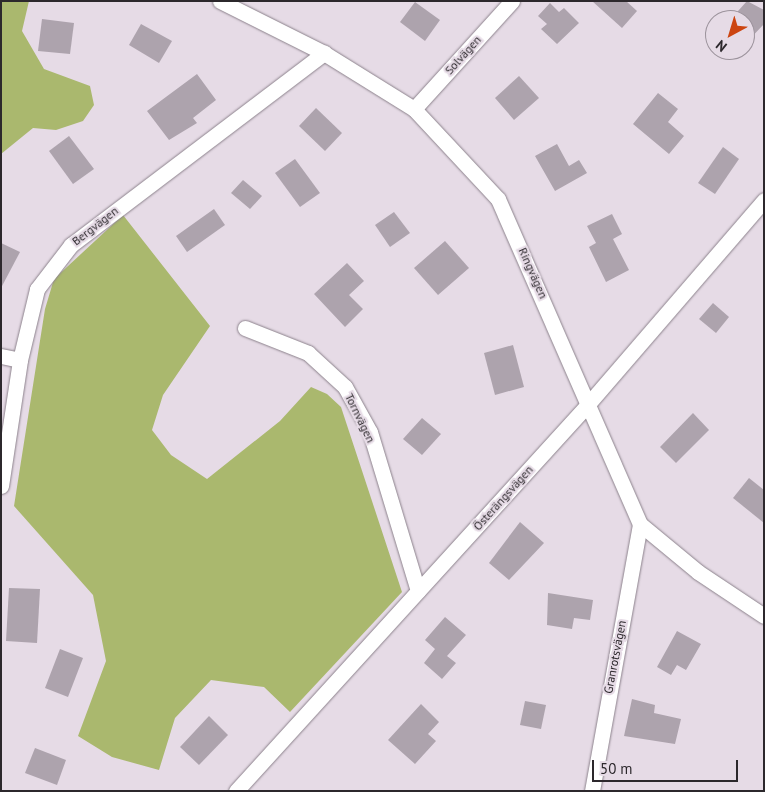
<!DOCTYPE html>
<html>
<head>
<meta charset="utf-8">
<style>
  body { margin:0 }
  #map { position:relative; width:765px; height:792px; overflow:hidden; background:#e6dbe6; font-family:"PT Sans",sans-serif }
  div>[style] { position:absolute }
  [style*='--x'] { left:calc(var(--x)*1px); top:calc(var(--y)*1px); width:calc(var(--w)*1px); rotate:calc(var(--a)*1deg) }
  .forest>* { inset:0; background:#aab86e }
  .building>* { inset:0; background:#ada3ad }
  .roads { filter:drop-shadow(0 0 1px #8c828c) drop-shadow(0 0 1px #8c828c) }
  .street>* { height:15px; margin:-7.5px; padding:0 7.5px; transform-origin:7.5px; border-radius:7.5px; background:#fff }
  span { translate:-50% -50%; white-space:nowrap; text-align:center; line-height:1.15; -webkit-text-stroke:4.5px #e6dbe6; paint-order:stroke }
  .street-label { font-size:12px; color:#2c282c }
  .frame { position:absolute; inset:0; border:2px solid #2c282c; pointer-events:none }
  .north { position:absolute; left:705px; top:10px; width:50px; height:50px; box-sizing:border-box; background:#e6dbe6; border:1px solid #9c939c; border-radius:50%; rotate:219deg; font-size:14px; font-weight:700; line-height:20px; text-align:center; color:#2c282c }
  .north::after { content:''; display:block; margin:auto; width:18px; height:22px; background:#cc4511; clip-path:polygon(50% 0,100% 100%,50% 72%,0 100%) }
  .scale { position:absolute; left:592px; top:760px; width:146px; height:22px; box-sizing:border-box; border:2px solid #2c282c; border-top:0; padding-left:6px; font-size:15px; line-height:18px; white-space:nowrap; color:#2c282c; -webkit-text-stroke:4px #e6dbe6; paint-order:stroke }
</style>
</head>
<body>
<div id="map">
  <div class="forest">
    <i style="clip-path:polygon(1px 1px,29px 1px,22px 31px,44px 69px,90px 86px,94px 105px,83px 121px,56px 130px,33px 128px,1px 154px)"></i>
    <i style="clip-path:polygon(123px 215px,210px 326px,163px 395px,152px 430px,171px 455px,207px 479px,280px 421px,311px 387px,327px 394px,341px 407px,402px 592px,290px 712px,264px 687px,211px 680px,175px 718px,159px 770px,112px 757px,78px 736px,106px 661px,93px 595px,14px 506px,45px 309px,54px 279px)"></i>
  </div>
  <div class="building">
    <i style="clip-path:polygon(592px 1px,626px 1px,637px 11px,622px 28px)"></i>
    <i style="clip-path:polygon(747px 1px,764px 10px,764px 24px,745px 44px,745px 20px,730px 20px)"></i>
    <i style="clip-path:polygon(415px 2px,440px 20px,425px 41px,400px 22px)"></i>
    <i style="clip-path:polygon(550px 3px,559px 12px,564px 8px,579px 23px,557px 44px,541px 29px,547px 24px,538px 16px)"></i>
    <i style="clip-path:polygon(42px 19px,74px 23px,70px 54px,38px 51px)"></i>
    <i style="clip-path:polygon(141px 24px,172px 41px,159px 63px,129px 45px)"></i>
    <i style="clip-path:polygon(197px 74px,216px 100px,193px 118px,197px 123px,169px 140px,147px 111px)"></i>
    <i style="clip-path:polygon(519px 76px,539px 98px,514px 120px,495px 98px)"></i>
    <i style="clip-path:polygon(658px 93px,678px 109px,668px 122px,684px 136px,669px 154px,633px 124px)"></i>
    <i style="clip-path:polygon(316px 108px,342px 133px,325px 151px,299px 126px)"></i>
    <i style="clip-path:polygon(69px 136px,94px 169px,73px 184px,49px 151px)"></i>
    <i style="clip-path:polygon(557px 144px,569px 166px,579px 160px,587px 173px,555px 191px,535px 156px)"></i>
    <i style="clip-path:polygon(723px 147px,739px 159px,715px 194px,698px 183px)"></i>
    <i style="clip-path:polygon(295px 159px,320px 193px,300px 207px,275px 173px)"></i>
    <i style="clip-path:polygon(243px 180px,262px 196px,250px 209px,231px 193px)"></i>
    <i style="clip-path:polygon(214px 209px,225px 225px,187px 252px,176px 236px)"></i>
    <i style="clip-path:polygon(394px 212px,410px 233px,390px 247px,375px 225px)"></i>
    <i style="clip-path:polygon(612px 214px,622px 234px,613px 239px,629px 270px,606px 282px,589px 247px,596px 243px,587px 226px)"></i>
    <i style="clip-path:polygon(445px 241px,469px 268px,438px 295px,414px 268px)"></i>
    <i style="clip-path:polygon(1px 243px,20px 252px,1px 288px)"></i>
    <i style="clip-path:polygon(347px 263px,364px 281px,349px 295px,363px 309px,345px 327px,314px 294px)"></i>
    <i style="clip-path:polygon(713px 303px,729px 317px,716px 333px,699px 319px)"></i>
    <i style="clip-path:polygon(513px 345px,524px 387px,495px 395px,484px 353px)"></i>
    <i style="clip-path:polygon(693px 413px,709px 430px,676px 463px,660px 447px)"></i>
    <i style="clip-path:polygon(422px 418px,441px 434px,422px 455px,403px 439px)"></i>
    <i style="clip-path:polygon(749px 478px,764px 490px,764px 523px,733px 498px)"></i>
    <i style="clip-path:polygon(520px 522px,544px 543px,509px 580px,489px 563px)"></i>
    <i style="clip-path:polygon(9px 588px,40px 589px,37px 643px,6px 641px)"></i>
    <i style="clip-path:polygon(548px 593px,593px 600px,590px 620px,574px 618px,572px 629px,547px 625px)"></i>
    <i style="clip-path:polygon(445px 617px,466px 635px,447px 656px,456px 663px,442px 679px,424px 663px,435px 649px,425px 640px)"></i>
    <i style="clip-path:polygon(677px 631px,701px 644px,686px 670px,677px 665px,671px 675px,657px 667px)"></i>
    <i style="clip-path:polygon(60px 649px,83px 658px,68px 697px,45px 688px)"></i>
    <i style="clip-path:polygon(632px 699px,655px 705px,654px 713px,681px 719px,675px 744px,624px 736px)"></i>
    <i style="clip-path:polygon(525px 701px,546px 705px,541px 729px,520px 725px)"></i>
    <i style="clip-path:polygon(421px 704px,439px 722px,428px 734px,436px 741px,415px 764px,388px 740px)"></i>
    <i style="clip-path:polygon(209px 716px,228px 735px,199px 765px,180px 747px)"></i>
    <i style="clip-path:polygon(35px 748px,66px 760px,57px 785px,25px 773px)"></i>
  </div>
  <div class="roads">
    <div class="street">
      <i style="--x:220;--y:1;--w:116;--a:26.6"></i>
      <i style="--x:324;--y:53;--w:106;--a:31.9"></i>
      <i style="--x:414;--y:109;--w:123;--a:47"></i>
      <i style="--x:498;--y:199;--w:355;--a:66.4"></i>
      <i style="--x:640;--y:524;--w:75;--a:39.6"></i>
      <i style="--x:698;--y:572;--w:79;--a:33.7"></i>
      <i style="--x:414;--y:109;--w:146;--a:-47.8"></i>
      <i style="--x:245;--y:328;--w:68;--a:21.6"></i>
      <i style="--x:308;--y:353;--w:50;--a:42.6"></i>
      <i style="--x:345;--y:387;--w:51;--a:60.9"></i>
      <i style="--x:370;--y:432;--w:166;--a:73.2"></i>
      <i style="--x:1;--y:356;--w:19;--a:12"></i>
      <i style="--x:1;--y:486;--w:127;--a:-81.4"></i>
      <i style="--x:20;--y:360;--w:73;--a:-76.5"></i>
      <i style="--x:37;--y:289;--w:56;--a:-52.3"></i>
      <i style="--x:71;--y:245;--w:318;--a:-37.2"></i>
      <i style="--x:236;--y:791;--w:525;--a:-47.7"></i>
      <i style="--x:589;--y:403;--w:268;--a:-49.2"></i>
      <i style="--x:592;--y:791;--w:271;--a:-79.8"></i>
    </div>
  </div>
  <div class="street-label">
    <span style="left:463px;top:55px;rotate:-48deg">Solvägen</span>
    <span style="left:95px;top:226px;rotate:-38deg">Bergvägen</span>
    <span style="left:533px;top:273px;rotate:66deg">Ringvägen</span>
    <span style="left:360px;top:418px;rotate:64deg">Tornvägen</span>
    <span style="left:503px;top:498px;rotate:-48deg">Österängsvägen</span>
    <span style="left:615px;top:657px;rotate:-79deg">Granrotsvägen</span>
  </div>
  <div class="frame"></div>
  <div class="north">N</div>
  <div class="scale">50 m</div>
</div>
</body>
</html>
